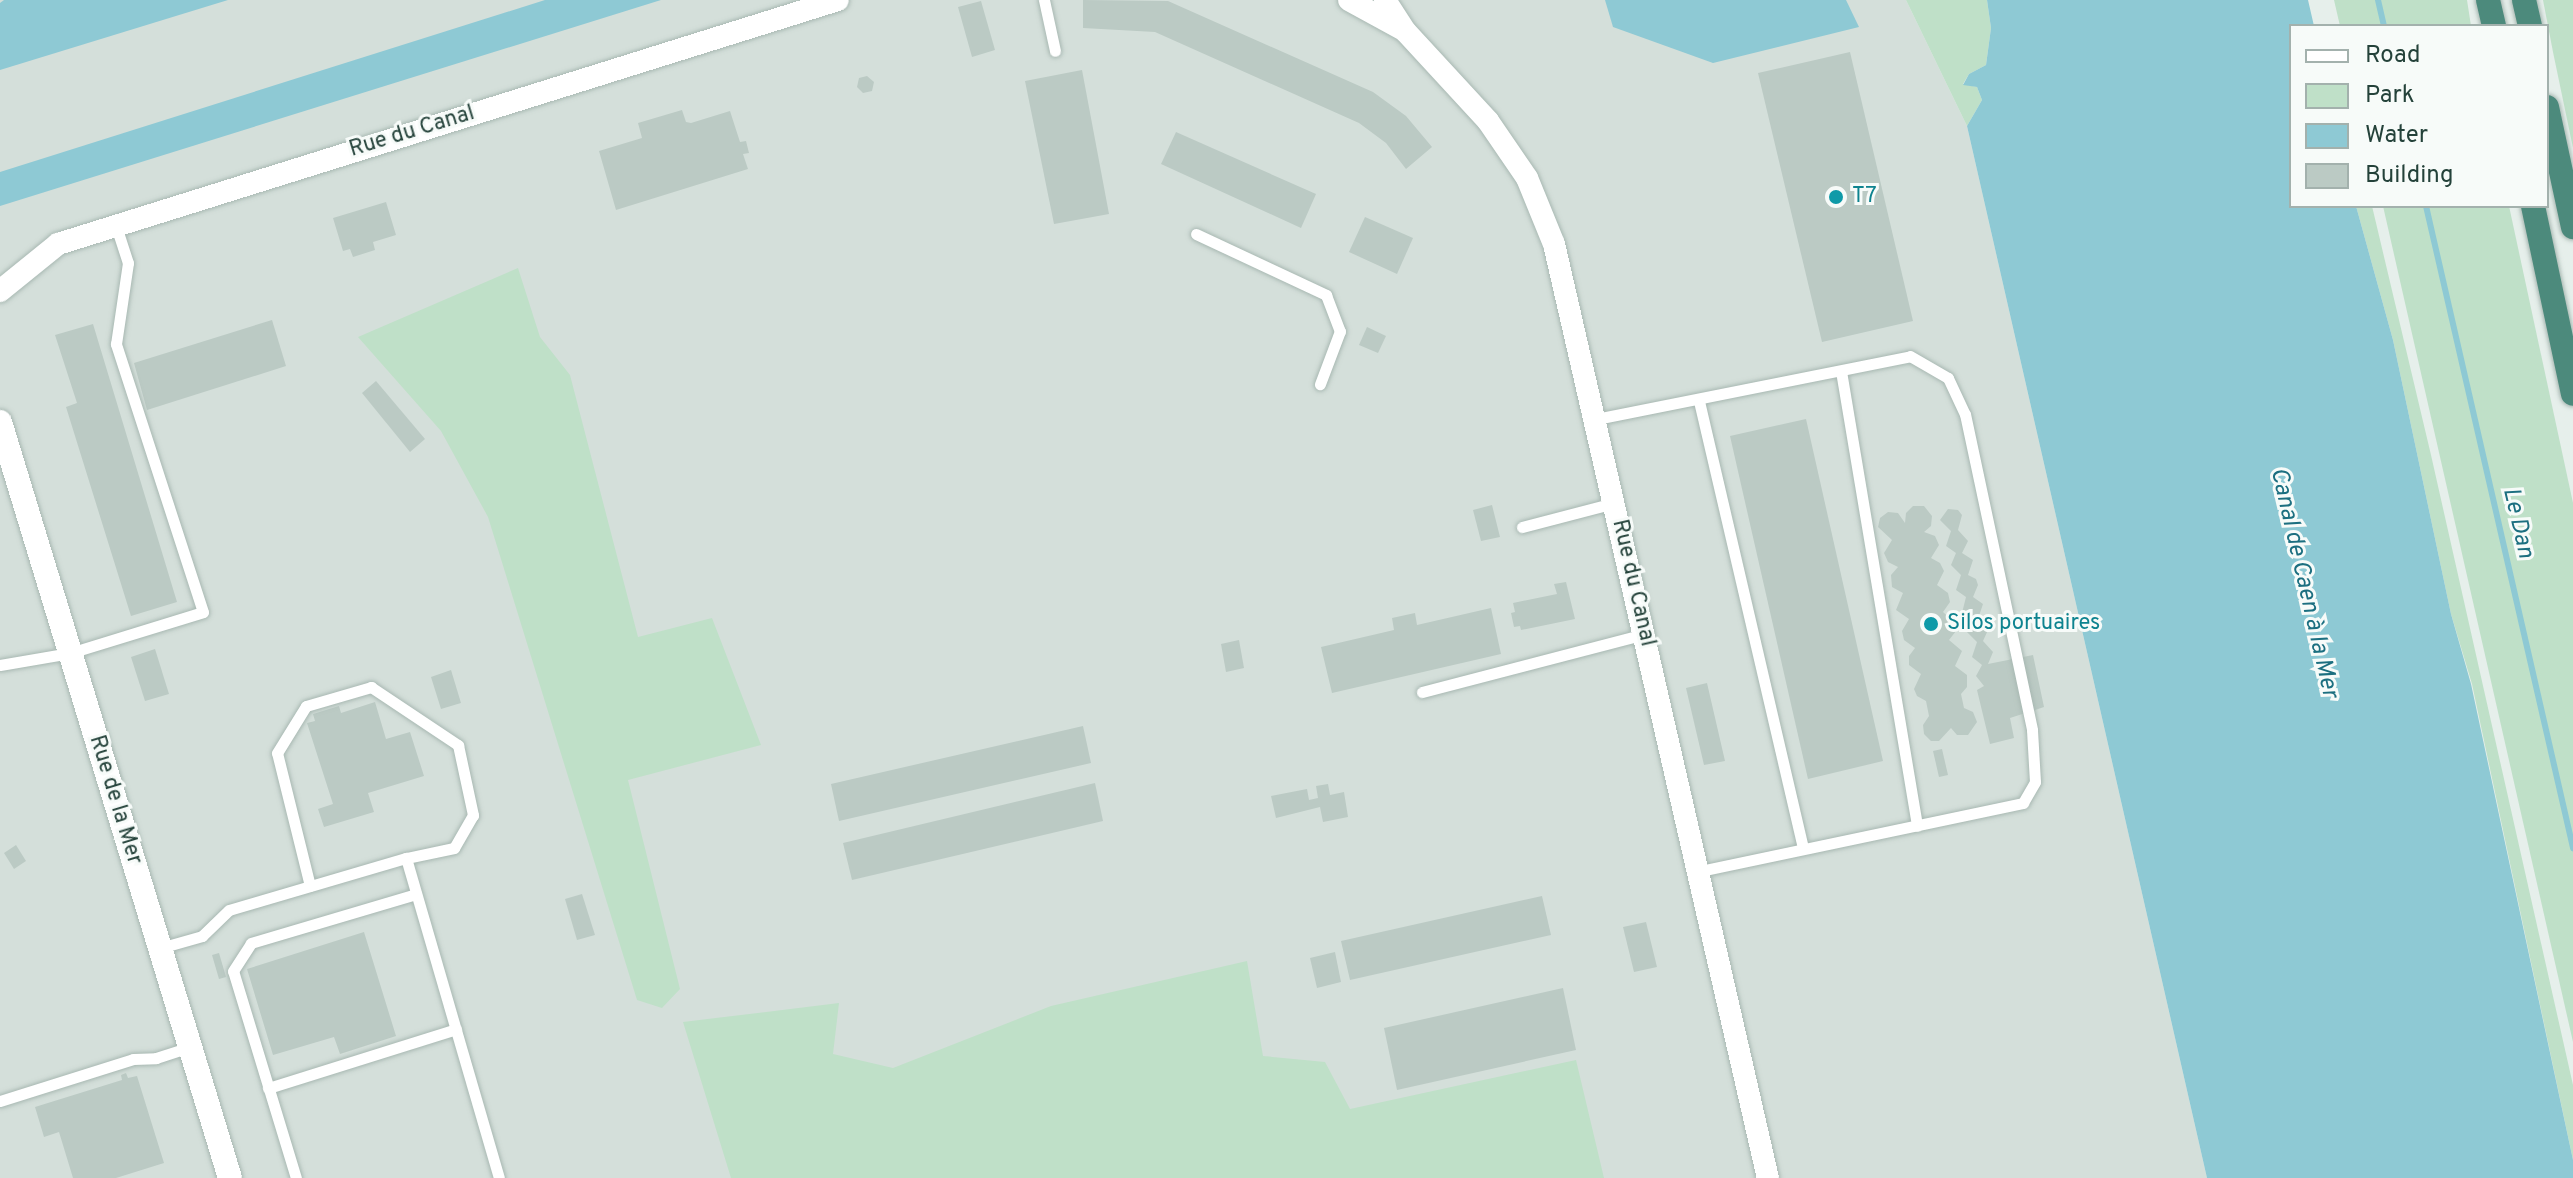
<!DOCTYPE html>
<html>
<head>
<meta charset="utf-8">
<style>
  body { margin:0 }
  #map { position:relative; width:2573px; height:1178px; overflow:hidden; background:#e6efeb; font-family:Overpass,sans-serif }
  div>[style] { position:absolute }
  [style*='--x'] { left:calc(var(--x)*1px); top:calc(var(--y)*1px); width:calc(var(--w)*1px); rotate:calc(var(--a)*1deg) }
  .built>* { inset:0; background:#d4dfda }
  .green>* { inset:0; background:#bfe0c8 }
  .water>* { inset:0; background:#8ec9d4 }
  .stream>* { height:6px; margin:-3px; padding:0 3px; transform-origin:3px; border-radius:3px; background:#8ec9d4 }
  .building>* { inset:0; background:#bbcac4 }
  .roads { filter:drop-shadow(0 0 2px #a8b8b2) drop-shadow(0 0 2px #a8b8b2) }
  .service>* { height:11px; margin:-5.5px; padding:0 5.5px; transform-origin:5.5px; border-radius:5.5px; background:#fff }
  .minor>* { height:22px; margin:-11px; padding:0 11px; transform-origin:11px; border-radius:11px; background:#fff }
  .tertiary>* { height:24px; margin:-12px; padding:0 12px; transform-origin:12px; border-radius:12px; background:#fff }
  .trunk>* { height:24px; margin:-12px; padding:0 12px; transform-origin:12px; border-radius:12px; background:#4c8a7c }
  .dots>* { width:22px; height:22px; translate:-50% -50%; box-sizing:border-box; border:4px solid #f7fbf9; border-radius:50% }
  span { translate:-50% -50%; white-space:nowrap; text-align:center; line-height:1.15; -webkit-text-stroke:6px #f7fbf9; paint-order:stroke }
  .street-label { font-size:22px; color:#24423a }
  .culture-label { font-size:22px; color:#0d838f }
  .left { translate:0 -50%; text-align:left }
  .water-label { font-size:24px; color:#1c6f80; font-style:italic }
  .legend { position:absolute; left:2289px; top:24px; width:260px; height:184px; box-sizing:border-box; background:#f7fbf9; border:2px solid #a3b1ad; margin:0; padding:10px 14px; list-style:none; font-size:24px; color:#24423a }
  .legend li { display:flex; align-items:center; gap:16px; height:40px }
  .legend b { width:40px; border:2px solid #a3b1ad }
</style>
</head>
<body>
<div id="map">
  <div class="built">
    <i style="clip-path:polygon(0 0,1906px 0,1967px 126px,2207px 1178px,0 1178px)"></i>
  </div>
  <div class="green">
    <i style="clip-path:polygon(1906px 0,1987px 0,1991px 28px,1986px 65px,1969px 74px,1963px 84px,1977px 87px,1982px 100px,1967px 126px)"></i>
    <i style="clip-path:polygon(2334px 0,2467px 0,2471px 26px,2340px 26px)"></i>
    <i style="clip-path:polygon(2543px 0,2573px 0,2573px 148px,2553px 52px)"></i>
    <i style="clip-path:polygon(2356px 206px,2372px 206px,2431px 455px,2573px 1085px,2573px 1160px,2472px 684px,2451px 614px,2393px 340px)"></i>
    <i style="clip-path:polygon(2383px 206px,2509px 206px,2573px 503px,2573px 1042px)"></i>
    <i style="clip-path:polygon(518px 268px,540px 337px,570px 375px,638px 637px,712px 618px,761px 745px,628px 780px,680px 989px,662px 1008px,637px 1000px,488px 517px,441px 431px,358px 337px)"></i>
    <i style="clip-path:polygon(1247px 961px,1263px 1056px,1325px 1062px,1350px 1109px,1576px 1060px,1604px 1178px,731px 1178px,683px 1022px,839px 1003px,833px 1054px,893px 1068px,1051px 1006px)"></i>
  </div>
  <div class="water">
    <i style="clip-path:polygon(4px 0,228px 0,0 70px,0 3px)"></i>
    <i style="clip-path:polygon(545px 0,661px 0,0 206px,0 172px)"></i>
    <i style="clip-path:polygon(1605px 0,1846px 0,1859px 27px,1713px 63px,1613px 27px)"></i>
    <i style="clip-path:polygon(1987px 0,2308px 0,2314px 26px,2291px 26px,2291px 206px,2356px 206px,2393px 340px,2451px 614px,2471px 684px,2573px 1160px,2573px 1178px,2207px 1178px,1967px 126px,1982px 100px,1977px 87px,1963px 85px,1969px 74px,1986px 65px,1991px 28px)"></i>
  </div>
  <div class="stream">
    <i style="--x:2378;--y:0;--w:27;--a:77"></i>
    <i style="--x:2426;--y:206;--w:659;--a:77.1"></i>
  </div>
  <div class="building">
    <i style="clip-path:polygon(1083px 0,1168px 1px,1373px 92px,1406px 116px,1432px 147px,1406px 169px,1386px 143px,1359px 123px,1155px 32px,1083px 28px)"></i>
    <i style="clip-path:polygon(981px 1px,995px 50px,972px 57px,958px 7px)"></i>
    <i style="clip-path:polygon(1850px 52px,1913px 321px,1822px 342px,1758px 73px)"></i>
    <i style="clip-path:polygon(1082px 70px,1109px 214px,1054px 224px,1025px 81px)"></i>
    <i style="clip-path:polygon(867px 76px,874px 82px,872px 91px,863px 93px,857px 87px,859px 78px)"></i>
    <i style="clip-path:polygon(682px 110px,686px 122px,691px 123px,730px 111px,740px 142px,746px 141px,749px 153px,743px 154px,748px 169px,616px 210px,599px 151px,642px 138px,638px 123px)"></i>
    <i style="clip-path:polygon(1176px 132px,1316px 194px,1301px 228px,1161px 164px)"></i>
    <i style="clip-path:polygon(386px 202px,396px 235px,373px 242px,375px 250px,353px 257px,350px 249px,343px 251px,333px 218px)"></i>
    <i style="clip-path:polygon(1365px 217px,1413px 238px,1397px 274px,1349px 252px)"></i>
    <i style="clip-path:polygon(272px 320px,286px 366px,147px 410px,134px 363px)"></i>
    <i style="clip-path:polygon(93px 324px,177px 602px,131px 616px,66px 407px,77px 403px,55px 335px)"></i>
    <i style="clip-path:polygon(1367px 327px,1386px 336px,1378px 353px,1359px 345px)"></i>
    <i style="clip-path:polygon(376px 381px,425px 439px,410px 452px,362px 393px)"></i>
    <i style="clip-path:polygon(1806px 419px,1883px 761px,1808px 779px,1730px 436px)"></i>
    <i style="clip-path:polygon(1492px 505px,1500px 537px,1481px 541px,1473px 510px)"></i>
    <i style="clip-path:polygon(1913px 506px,1924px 506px,1932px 516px,1931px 526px,1924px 532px,1935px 536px,1939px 545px,1931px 558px,1940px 563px,1944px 571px,1937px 585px,1948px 593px,1950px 602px,1943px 612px,1955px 623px,1956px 631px,1949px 640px,1962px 651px,1955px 666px,1967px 675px,1967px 687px,1961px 694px,1964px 708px,1973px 712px,1977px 722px,1968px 735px,1957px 735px,1951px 728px,1939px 741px,1931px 741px,1924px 734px,1923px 725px,1929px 716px,1926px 701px,1917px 696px,1914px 689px,1921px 674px,1909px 665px,1909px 656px,1915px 648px,1904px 640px,1902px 631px,1909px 619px,1896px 610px,1903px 593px,1892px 587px,1891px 575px,1898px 567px,1888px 562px,1884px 553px,1892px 540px,1878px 527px,1880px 518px,1888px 512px,1898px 513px,1905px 523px,1906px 513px)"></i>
    <i style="clip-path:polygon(1948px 509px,1958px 510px,1962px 515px,1958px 530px,1968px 541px,1962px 553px,1973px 560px,1968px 575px,1976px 579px,1978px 585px,1973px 597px,1983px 604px,1978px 619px,1986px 623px,1988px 630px,1983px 641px,1993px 652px,1988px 664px,2033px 655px,2044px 707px,2010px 718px,2014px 738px,1990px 744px,1977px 690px,1984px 686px,1976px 676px,1982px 665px,1972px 657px,1977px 642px,1966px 631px,1972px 621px,1962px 613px,1966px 597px,1956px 590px,1961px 575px,1951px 565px,1956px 553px,1946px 546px,1951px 531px,1940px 520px)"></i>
    <i style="clip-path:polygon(1566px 582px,1575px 619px,1521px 630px,1520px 626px,1514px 627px,1511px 613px,1515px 612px,1513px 603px,1557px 594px,1554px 584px)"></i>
    <i style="clip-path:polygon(1491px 608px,1501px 654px,1332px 693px,1321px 647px,1394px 630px,1392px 618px,1415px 613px,1417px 625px)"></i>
    <i style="clip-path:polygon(1239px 640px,1244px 668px,1226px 672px,1221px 644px)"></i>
    <i style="clip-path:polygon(155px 649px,169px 694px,145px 701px,131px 657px)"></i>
    <i style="clip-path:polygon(451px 670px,461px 703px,441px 709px,431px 677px)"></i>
    <i style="clip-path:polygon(1707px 683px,1725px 761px,1704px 765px,1686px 688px)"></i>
    <i style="clip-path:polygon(375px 702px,386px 739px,410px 732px,424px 776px,368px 793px,374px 812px,324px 827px,318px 809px,333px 804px,307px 723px,315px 721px,313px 714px,339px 706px,341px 713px)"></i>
    <i style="clip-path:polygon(1083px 726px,1091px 763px,839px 821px,831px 784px)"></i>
    <i style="clip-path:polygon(1942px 749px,1948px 775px,1939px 777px,1933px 751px)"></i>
    <i style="clip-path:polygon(1095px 783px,1103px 821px,852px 880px,843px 843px)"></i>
    <i style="clip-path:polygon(1328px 784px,1330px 795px,1344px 792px,1348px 817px,1323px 822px,1320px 807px,1276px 818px,1271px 796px,1307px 789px,1309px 800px,1318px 798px,1316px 786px)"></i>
    <i style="clip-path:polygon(16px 845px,26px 861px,14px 869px,4px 853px)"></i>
    <i style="clip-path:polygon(582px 894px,595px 935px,577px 940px,565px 899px)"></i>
    <i style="clip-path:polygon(1542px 896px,1551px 935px,1350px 980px,1341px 941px)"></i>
    <i style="clip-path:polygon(1646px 922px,1657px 967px,1634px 972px,1623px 927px)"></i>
    <i style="clip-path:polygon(364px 932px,396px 1036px,340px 1054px,334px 1037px,273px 1055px,247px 969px)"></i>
    <i style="clip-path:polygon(1335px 952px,1341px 982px,1317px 988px,1310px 958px)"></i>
    <i style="clip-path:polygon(219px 953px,226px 977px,219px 979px,212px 955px)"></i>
    <i style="clip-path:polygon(1563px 988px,1576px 1050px,1397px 1090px,1384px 1028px)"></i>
    <i style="clip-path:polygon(126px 1073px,128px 1078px,137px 1076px,164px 1163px,116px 1178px,73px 1178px,59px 1132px,44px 1137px,35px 1107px,122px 1080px,121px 1075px)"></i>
  </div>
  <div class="roads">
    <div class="service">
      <i style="--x:1044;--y:0;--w:52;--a:77.8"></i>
      <i style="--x:1196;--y:234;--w:144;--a:25.1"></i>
      <i style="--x:1326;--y:295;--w:39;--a:69"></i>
      <i style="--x:1340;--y:331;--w:57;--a:110.7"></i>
      <i style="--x:1841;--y:371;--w:461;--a:80.5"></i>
      <i style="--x:1699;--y:401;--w:459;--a:76.9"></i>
      <i style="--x:1596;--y:419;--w:320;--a:-11.3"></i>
      <i style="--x:1910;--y:356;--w:44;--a:30.1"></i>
      <i style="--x:1948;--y:378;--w:40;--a:65"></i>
      <i style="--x:1965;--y:414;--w:323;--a:78"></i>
      <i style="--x:2032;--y:730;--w:52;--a:86.7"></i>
      <i style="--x:2035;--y:782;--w:24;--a:120"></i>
      <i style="--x:2023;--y:803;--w:330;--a:168.1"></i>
      <i style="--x:1522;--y:527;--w:95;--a:-14.6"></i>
      <i style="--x:0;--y:665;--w:71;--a:-9.7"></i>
      <i style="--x:70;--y:653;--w:139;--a:-17.1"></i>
      <i style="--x:203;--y:612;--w:282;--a:-108"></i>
      <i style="--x:116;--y:344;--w:82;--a:-81.6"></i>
      <i style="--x:128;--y:263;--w:40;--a:-108"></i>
      <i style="--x:1422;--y:692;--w:229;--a:-14.6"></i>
      <i style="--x:310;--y:886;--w:137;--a:-103.9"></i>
      <i style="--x:277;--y:753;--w:55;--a:-58.3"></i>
      <i style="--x:306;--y:706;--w:68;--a:-16.3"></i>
      <i style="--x:371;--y:687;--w:105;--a:33.7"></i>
      <i style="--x:458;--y:745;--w:72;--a:77.9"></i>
      <i style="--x:473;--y:815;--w:38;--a:120"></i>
      <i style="--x:454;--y:848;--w:49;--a:168.2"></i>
      <i style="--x:160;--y:948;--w:44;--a:-15.9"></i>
      <i style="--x:202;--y:936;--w:37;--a:-44"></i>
      <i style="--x:229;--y:910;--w:184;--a:-16.4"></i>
      <i style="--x:406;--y:858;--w:333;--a:73.8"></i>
      <i style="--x:268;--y:1088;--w:197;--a:-17.4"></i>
      <i style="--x:0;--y:1101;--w:139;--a:-17.5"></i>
      <i style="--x:133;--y:1059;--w:23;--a:-2"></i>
      <i style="--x:156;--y:1058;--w:36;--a:-18"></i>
      <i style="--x:296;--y:1178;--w:216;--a:-106.9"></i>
      <i style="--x:233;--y:971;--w:33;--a:-57"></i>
      <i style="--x:251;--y:943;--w:172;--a:-16.5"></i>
    </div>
    <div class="minor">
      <i style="--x:1349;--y:0;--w:60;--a:28.7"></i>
      <i style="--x:1385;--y:0;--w:38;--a:57"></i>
      <i style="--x:1406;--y:32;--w:121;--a:47.3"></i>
      <i style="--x:1488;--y:121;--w:69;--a:55.6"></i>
      <i style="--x:1527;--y:178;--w:71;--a:67.8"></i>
      <i style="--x:1554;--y:244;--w:958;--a:77.1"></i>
      <i style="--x:0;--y:291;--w:75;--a:-39"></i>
      <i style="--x:58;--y:244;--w:817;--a:-17.37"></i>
    </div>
    <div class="tertiary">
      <i style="--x:0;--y:422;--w:790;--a:73.08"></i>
    </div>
    <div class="trunk">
      <i style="--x:2488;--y:0;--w:27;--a:77"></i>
      <i style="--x:2524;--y:0;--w:27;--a:77"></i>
      <i style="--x:2547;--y:107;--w:123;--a:77.8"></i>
      <i style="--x:2533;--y:206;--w:192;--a:78"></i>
    </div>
  </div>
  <div class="dots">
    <i style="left:1836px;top:197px;background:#0f9aa8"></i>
    <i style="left:1931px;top:624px;background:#0f9aa8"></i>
  </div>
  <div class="street-label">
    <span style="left:412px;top:132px;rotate:-17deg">Rue du Canal</span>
    <span style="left:1633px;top:583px;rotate:77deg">Rue du Canal</span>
    <span style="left:115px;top:800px;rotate:73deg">Rue de la Mer</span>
  </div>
  <div class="culture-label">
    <span class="left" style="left:1852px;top:197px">T7</span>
    <span class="left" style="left:1947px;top:624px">Silos portuaires</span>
  </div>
  <div class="water-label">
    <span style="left:2517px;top:523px;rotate:77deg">Le Dan</span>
    <span style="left:2303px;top:583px;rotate:77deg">Canal de Caen à la Mer</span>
  </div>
  <ul class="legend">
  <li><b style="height:10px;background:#fff"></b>Road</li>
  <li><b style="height:22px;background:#bfe0c8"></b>Park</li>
  <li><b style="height:22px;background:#8ec9d4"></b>Water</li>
  <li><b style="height:22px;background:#bbcac4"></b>Building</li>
  </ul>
</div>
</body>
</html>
